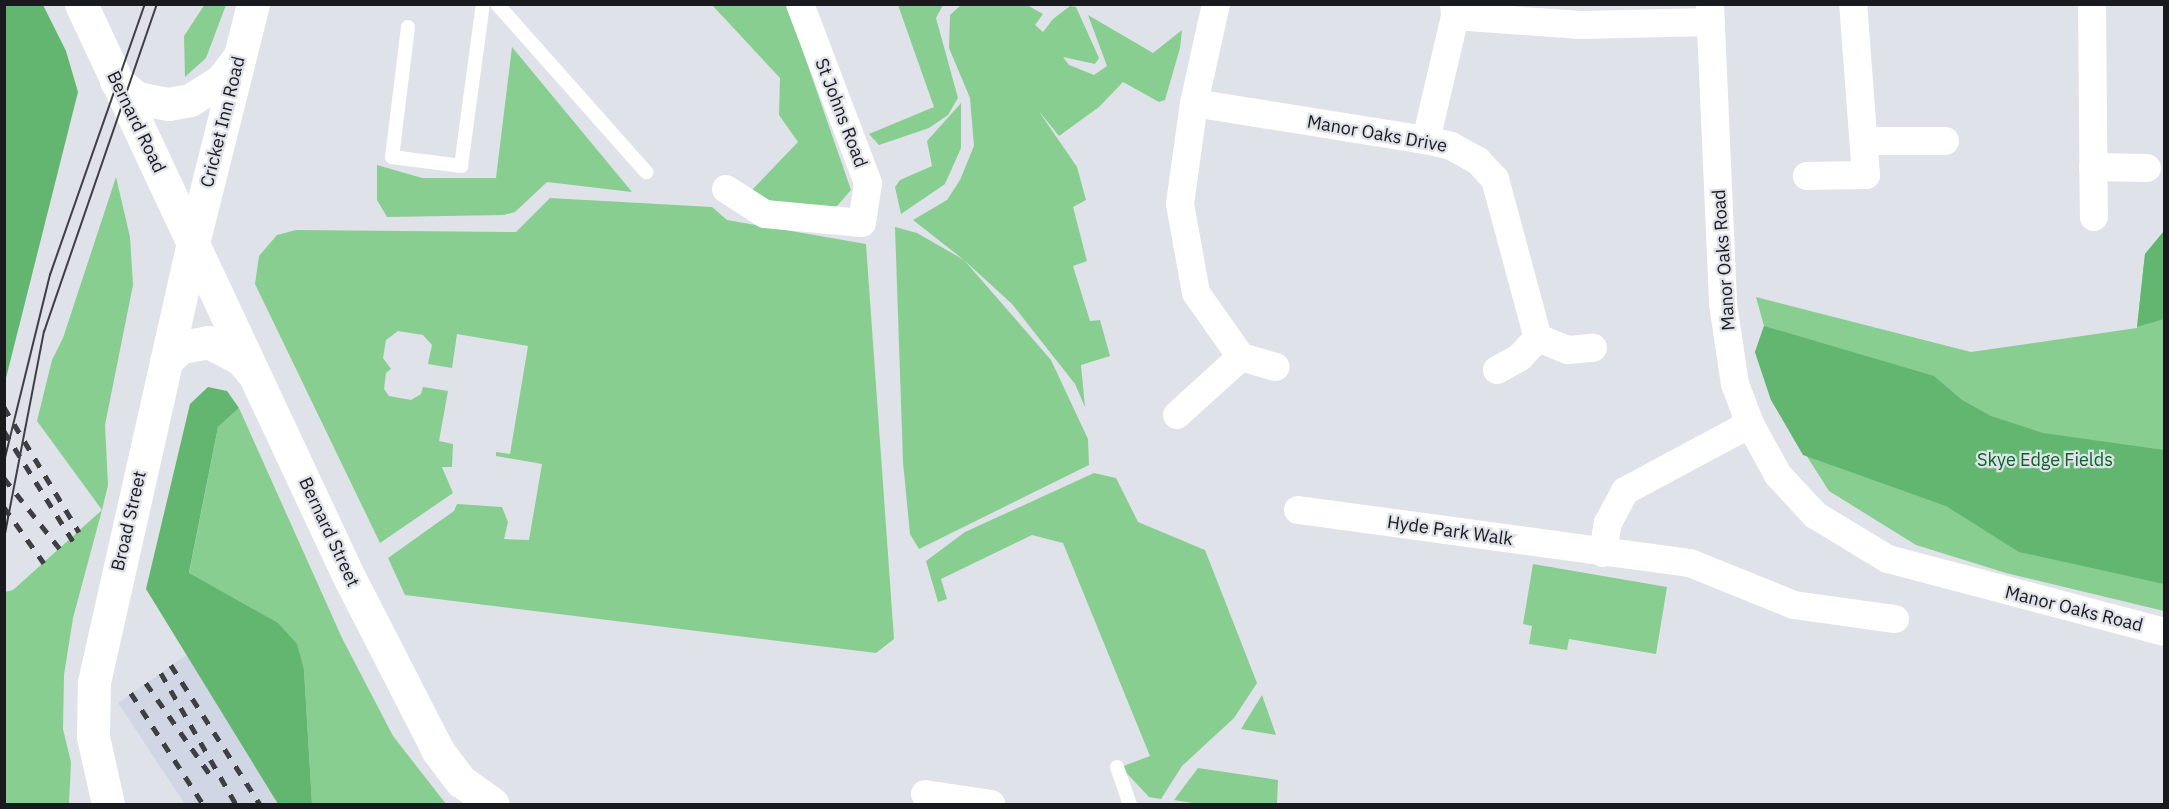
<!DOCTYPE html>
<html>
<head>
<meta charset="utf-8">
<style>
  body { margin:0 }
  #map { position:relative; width:2169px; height:809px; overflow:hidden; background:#dfe2e9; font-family:"IBM Plex Sans",sans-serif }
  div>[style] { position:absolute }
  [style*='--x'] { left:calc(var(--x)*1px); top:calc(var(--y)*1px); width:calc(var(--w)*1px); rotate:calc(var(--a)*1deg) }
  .built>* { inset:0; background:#d1d6e4 }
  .green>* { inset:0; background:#88ce91 }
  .forest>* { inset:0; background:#62b670 }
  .service>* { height:14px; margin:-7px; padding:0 7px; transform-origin:7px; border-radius:7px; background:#fff }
  .minor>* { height:28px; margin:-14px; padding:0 14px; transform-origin:14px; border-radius:14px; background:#fff }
  .tertiary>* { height:33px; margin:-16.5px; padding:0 16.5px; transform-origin:16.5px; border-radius:16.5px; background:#fff }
  .secondary>* { height:33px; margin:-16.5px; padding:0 16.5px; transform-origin:16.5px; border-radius:16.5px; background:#fff }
  .tram>* { height:1.5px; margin:-0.75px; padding:0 0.75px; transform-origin:0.75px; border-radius:0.75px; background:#3d3f42 }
  .rail>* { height:4.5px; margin-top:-2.25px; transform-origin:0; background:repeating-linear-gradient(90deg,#3d3f42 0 10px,transparent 0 20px) }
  span { translate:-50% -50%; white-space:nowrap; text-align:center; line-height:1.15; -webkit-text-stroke:4.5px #dfe2e9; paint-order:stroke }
  .street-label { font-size:18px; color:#191a1d }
  .park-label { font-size:18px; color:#026525 }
  .frame { position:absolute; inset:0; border:6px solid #191a1d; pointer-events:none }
</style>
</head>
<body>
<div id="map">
  <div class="built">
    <i style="clip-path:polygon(188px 654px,278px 804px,185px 804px,118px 703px)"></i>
  </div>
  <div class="green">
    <i style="clip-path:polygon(205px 4px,226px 5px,206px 58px,185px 77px,184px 36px)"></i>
    <i style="clip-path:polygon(712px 5px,787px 5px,851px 190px,837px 206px,824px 210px,767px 208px,749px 193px,798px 142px,779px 115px,780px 78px)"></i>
    <i style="clip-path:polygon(898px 5px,943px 5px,936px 18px,958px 98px,948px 115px,929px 128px,879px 145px,869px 134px,934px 107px)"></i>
    <i style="clip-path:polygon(1027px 5px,1043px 14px,1035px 25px,1043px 32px,1053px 19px,1070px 6px,1076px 7px,1099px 58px,1095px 64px,1063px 57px,1069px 65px,1094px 75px,1107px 66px,1088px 15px,1153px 53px,1182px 30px,1180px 48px,1165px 100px,1159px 102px,1123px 82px,1099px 107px,1059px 136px,1038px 110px,1077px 167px,1086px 200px,1073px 207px,1087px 261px,1073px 266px,1090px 321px,1100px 320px,1110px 356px,1081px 365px,1085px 407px,1075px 384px,1012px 304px,964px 260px,1051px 360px,1088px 439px,1089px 465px,919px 549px,910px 534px,903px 462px,895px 227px,917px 233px,964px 260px,913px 220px,947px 200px,960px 180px,974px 146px,970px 98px,949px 48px,950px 15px,961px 5px)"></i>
    <i style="clip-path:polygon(512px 47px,632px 192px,547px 182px,515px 212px,504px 215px,387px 217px,377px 200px,377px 165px,422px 178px,496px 178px)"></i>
    <i style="clip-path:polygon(961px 103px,961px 148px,945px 184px,901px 214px,895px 187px,900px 180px,932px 166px,927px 141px)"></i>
    <i style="clip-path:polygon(116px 177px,130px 237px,133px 285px,105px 425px,108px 485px,102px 510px,73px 618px,64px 675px,63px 729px,71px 762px,69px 804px,5px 804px,5px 592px,13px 590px,102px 510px,37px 421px,52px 360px,63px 338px)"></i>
    <i style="clip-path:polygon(550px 198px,712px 207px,727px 220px,866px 244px,894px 639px,876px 653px,405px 595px,388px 558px,454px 511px,457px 504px,502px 507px,508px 522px,504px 539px,529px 540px,542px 464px,496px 456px,496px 452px,510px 454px,528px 346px,457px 334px,452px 368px,428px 364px,432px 345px,423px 335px,398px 331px,386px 340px,383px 358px,391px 369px,386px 373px,384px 389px,389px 396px,411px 400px,421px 394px,423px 387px,448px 391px,439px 441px,453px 444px,452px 467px,442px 467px,453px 493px,380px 543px,255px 284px,259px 256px,277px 235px,296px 230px,516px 232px)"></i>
    <i style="clip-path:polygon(2164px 231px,2164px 611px,2006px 573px,1916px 545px,1829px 491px,1771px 400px,1755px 352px,1764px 326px,1756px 297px,1971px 352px,2137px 328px,2145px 254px)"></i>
    <i style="clip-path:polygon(239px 408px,342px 638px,393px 736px,446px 804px,312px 804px,304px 670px,189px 574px,218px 427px)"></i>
    <i style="clip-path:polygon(1094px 473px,1116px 478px,1138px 522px,1205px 550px,1257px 683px,1234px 718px,1182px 766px,1161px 799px,1149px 797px,1121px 767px,1150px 756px,1063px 543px,1032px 535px,941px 579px,947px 599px,938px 602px,926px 561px,965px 532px)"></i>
    <i style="clip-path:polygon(1533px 564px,1667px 587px,1656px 654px,1569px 639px,1567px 650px,1529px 644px,1532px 626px,1523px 624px)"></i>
    <i style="clip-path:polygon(1262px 695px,1276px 735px,1241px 729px)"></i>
    <i style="clip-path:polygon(1198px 768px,1278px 780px,1277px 804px,1199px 804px,1174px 800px)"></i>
  </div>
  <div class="forest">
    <i style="clip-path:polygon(5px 4px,43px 5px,66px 51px,78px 92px,5px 382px)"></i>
    <i style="clip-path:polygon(2164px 231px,2164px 319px,2137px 327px,2145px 254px)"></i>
    <i style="clip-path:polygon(1764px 326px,1934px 376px,1962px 400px,1991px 416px,2043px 433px,2164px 450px,2164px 584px,2019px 552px,1946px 506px,1803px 455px,1771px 400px,1755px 352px)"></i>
    <i style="clip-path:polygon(208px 387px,227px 391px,239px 408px,218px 427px,189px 573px,278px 623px,297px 644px,304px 670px,312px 804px,278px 804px,146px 589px,190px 404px)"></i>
  </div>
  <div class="service">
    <i style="--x:497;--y:4;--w:225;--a:48.4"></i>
    <i style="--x:408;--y:27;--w:131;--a:97"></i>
    <i style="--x:392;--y:157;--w:70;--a:7.4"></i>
    <i style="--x:461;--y:166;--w:163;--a:-82.3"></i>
    <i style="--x:1117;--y:767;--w:39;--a:71"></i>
  </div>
  <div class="minor">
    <i style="--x:1216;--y:4;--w:101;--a:102.5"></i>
    <i style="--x:1194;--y:103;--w:102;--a:97.9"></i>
    <i style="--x:1180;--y:204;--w:90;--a:79.8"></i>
    <i style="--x:1196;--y:293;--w:78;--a:54.9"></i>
    <i style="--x:1241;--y:357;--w:36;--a:16"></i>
    <i style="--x:1454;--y:4;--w:12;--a:85"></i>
    <i style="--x:1455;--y:16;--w:126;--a:4.1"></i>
    <i style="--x:1581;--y:25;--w:130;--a:-1.3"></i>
    <i style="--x:1710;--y:4;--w:300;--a:87.5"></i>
    <i style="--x:1723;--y:304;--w:81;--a:81.5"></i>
    <i style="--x:1735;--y:384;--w:43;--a:69.4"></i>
    <i style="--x:1750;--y:424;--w:58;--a:61.2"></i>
    <i style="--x:1778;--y:475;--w:54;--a:47.2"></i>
    <i style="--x:1815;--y:515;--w:85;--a:31.1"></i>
    <i style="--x:1888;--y:559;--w:285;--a:14.8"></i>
    <i style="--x:2092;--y:4;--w:213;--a:89.5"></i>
    <i style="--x:1194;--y:103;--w:235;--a:9.1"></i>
    <i style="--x:1426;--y:140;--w:26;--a:13"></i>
    <i style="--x:1451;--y:146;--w:31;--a:29"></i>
    <i style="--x:1478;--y:161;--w:25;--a:47"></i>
    <i style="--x:1495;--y:179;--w:165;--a:74.9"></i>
    <i style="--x:1426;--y:140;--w:127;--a:-76.8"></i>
    <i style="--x:1865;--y:141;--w:80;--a:0"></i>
    <i style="--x:2093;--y:167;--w:54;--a:1.1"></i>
    <i style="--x:1807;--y:176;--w:59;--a:-1"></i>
    <i style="--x:1866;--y:175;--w:171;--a:-94.3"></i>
    <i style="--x:726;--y:189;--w:46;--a:32.7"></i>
    <i style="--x:765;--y:214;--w:97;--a:5.3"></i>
    <i style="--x:862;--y:223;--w:40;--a:-81.5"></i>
    <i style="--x:868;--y:183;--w:191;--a:-110.8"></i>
    <i style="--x:1497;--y:370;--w:26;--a:-29"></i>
    <i style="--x:1520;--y:357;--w:26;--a:-47"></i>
    <i style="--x:1538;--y:338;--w:32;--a:22"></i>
    <i style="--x:1568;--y:350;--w:25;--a:-5"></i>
    <i style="--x:1177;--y:415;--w:86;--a:-42.2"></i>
    <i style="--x:1298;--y:510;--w:396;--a:7.7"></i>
    <i style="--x:1690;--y:563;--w:112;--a:22"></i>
    <i style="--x:1794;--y:605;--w:102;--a:7.9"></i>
    <i style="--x:1603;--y:553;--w:30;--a:-81"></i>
    <i style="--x:1608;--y:523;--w:36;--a:-62"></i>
    <i style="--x:1625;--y:491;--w:142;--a:-28.2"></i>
    <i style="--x:925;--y:794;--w:67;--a:8.6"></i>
  </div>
  <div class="tertiary">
    <i style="--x:108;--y:804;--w:69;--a:-102.6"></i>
    <i style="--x:93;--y:737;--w:55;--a:-89"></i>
    <i style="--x:94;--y:682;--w:454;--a:-77.3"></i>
    <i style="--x:194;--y:239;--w:242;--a:-75.9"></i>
  </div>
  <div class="secondary">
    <i style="--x:81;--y:4;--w:628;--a:64.94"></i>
    <i style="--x:347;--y:573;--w:200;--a:62.9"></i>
    <i style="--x:438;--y:751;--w:38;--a:53"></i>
    <i style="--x:461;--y:781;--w:39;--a:36"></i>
    <i style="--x:116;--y:81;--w:27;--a:39"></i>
    <i style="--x:137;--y:98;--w:32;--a:11"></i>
    <i style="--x:168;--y:104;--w:22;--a:-10"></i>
    <i style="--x:190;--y:100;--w:36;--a:-32"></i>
    <i style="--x:221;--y:81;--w:30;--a:-53"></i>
    <i style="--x:166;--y:361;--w:21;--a:-43"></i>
    <i style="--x:181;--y:347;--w:27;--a:-10"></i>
    <i style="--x:208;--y:342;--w:36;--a:27"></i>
    <i style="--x:240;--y:358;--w:17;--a:50"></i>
  </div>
  <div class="tram">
    <i style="--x:4;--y:462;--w:193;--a:-76.2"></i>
    <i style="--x:50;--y:275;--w:287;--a:-70.7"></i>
    <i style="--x:4;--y:539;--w:211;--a:-79.1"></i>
    <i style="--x:44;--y:332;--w:347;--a:-71"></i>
  </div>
  <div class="rail">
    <i style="--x:4;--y:407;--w:146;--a:59"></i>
    <i style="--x:4;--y:431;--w:130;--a:57.9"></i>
    <i style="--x:4;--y:478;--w:90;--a:51.7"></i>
    <i style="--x:4;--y:507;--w:69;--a:54.5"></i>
    <i style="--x:171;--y:665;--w:165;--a:57.4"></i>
    <i style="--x:161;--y:673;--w:151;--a:60.2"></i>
    <i style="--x:146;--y:683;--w:113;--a:55"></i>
    <i style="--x:131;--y:693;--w:132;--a:57"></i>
  </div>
  <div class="street-label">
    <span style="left:841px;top:113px;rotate:69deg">St Johns Road</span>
    <span style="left:136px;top:122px;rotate:64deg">Bernard Road</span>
    <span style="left:223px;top:122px;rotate:-76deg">Cricket Inn Road</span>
    <span style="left:1377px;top:134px;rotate:10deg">Manor Oaks Drive</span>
    <span style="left:1724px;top:260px;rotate:-94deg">Manor Oaks Road</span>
    <span style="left:129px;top:521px;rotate:-77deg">Broad Street</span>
    <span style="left:1450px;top:531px;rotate:8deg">Hyde Park Walk</span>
    <span style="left:329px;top:532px;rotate:65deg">Bernard Street</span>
    <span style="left:2074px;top:609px;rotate:14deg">Manor Oaks Road</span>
  </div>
  <div class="park-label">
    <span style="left:2045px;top:460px">Skye Edge Fields</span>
  </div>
  <div class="frame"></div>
</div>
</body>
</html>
